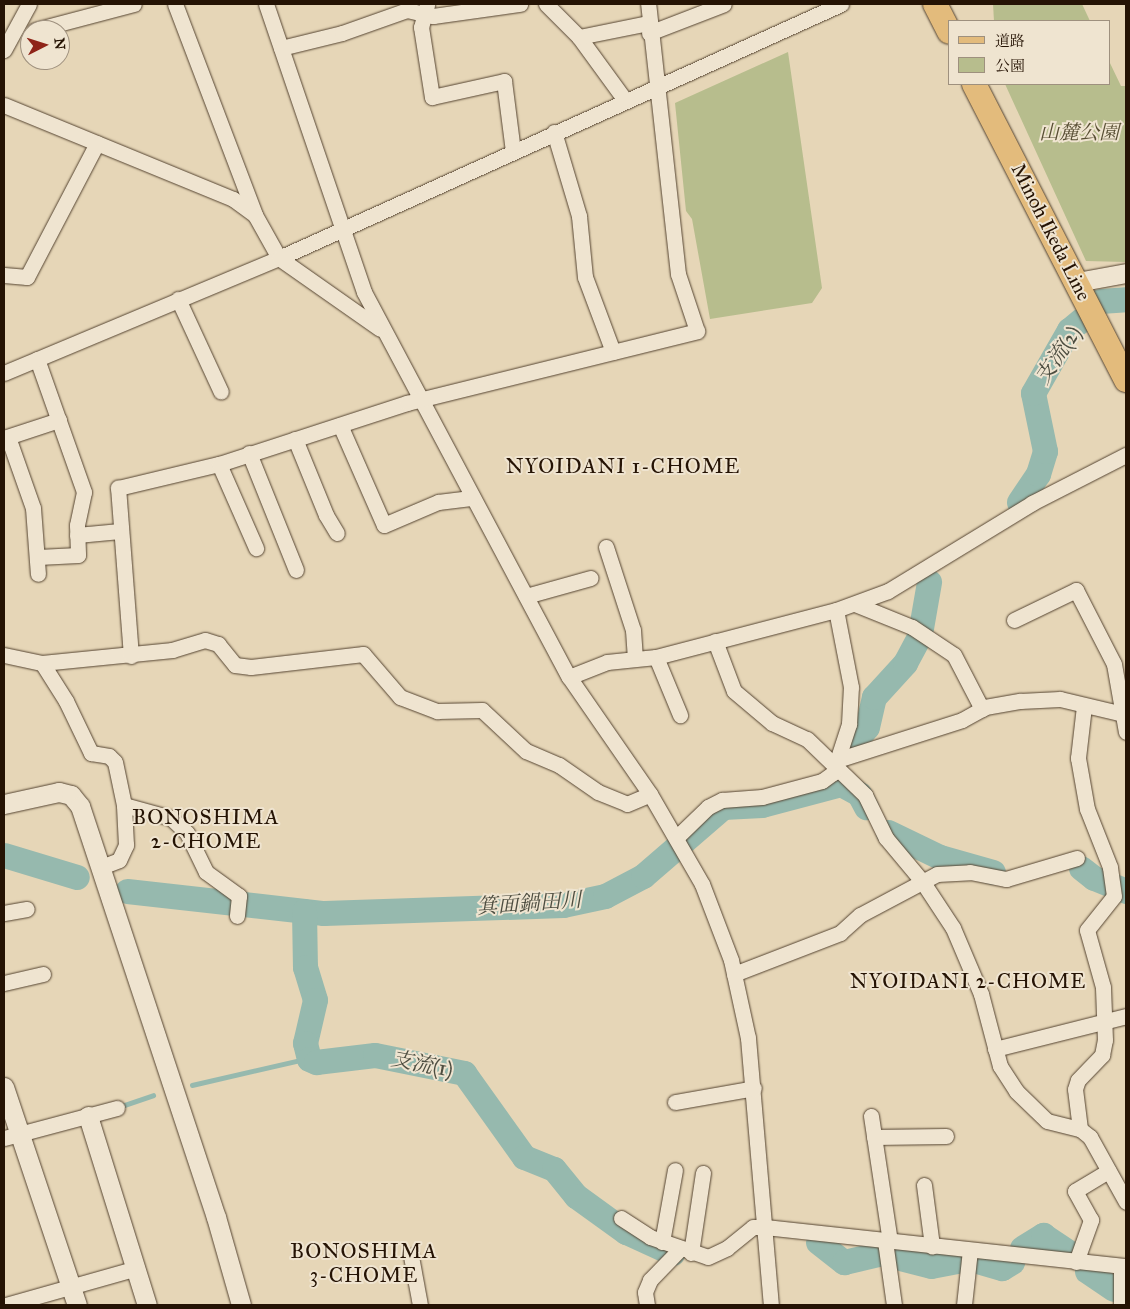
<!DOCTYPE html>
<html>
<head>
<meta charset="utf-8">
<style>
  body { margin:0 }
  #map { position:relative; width:1130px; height:1309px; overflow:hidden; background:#e6d6b7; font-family:"IM FELL Great Primer","Noto Serif JP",serif }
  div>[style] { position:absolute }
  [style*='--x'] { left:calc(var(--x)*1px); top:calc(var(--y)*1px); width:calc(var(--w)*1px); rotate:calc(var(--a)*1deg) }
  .green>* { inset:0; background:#b7bd8d }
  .stream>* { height:4.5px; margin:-2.25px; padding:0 2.25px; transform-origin:2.25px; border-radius:2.25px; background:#96b9ae }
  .river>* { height:25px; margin:-12.5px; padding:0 12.5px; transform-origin:12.5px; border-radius:12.5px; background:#96b9ae }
  .roads { filter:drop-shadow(0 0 1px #554431) drop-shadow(0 0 1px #554431) }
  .minor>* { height:15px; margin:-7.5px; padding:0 7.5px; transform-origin:7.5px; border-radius:7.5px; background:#efe4d0 }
  .tertiary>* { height:19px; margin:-9.5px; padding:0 9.5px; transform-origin:9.5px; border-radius:9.5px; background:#efe4d0 }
  .primary>* { height:24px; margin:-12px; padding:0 12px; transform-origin:12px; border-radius:12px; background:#e3bb7c }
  span { translate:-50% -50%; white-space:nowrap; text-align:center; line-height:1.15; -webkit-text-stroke:4px #efe4d0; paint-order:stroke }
  .park-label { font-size:20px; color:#584e34; font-style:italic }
  .street-label { font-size:20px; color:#251304 }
  .water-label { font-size:21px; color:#4d4d40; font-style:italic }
  .neighbourhood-label { font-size:21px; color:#251304; letter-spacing:1px }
  .frame { position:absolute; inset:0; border:5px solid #251304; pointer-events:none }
  .legend { position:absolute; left:948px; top:20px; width:162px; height:65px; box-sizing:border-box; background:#efe4d0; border:1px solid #9e907e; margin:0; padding:6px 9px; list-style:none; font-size:15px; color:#251304 }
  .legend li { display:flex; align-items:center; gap:10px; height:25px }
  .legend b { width:25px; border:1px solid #9e907e }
  .north { position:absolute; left:20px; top:20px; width:50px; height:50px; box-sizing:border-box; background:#efe4d0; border:1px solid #9e907e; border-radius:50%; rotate:85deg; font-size:14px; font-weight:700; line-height:20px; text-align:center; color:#251304 }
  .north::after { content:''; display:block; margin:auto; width:18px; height:22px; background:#8f2418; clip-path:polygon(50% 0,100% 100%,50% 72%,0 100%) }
</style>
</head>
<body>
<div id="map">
  <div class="green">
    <i style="clip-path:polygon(993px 4px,1082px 4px,1090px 21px,994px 21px)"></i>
    <i style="clip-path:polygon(788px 52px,822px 288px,812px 303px,710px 319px,692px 219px,686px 211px,675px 103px)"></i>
    <i style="clip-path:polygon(1109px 61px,1121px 86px,1126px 86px,1126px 262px,1086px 261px,1005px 84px,1109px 84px)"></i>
  </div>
  <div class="stream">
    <i style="--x:192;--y:1085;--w:107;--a:-13"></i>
    <i style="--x:119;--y:1107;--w:36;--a:-19"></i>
  </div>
  <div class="river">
    <i style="--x:1100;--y:301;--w:26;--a:-4"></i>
    <i style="--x:1019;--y:502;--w:34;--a:-56"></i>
    <i style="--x:1038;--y:474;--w:24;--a:-73"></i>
    <i style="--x:1045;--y:451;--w:59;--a:-101.7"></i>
    <i style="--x:1033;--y:393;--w:73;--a:-60.3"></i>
    <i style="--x:1069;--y:330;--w:16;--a:-40"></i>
    <i style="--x:921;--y:628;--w:47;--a:-80.1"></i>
    <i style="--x:847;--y:750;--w:30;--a:-49"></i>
    <i style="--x:867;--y:727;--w:31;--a:-77"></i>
    <i style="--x:874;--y:697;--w:46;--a:-47.6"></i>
    <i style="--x:905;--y:663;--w:30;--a:-62"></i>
    <i style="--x:888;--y:832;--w:58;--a:25.7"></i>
    <i style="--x:940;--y:857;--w:55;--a:15.8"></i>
    <i style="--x:4;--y:855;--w:76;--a:16.8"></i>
    <i style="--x:1081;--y:868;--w:16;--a:38"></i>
    <i style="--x:1094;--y:878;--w:35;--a:22"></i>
    <i style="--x:127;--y:891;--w:198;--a:6.4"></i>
    <i style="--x:324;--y:913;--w:239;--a:-1.9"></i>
    <i style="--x:563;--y:905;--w:43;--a:-12.1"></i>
    <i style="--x:605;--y:896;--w:43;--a:-27.8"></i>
    <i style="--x:643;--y:876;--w:106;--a:-40.8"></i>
    <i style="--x:723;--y:807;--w:39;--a:-3"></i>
    <i style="--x:762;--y:805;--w:82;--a:-14.9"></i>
    <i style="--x:841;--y:784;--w:21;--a:29"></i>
    <i style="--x:859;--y:794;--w:15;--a:62"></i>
    <i style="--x:304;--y:911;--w:56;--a:89"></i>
    <i style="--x:305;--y:967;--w:34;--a:73"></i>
    <i style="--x:315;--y:1000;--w:44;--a:103.1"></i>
    <i style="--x:305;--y:1043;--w:16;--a:76"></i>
    <i style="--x:309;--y:1059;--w:8;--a:23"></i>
    <i style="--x:316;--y:1062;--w:59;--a:-6.8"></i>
    <i style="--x:375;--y:1055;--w:91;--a:11.4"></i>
    <i style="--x:464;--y:1073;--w:103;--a:54.5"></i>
    <i style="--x:524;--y:1157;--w:32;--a:22"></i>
    <i style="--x:554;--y:1169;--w:35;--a:51"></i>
    <i style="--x:576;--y:1196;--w:62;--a:35.8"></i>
    <i style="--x:626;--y:1232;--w:51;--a:24.5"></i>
    <i style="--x:818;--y:1242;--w:33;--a:38"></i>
    <i style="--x:844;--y:1262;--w:37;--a:-13"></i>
    <i style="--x:1022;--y:1248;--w:25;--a:-32"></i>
    <i style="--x:1043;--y:1235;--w:29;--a:34"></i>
    <i style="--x:892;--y:1256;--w:40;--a:14.4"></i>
    <i style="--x:931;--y:1266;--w:32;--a:-11"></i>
    <i style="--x:977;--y:1261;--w:26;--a:16"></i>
    <i style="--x:1002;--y:1268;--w:12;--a:-31"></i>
    <i style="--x:1087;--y:1271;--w:32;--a:34"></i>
  </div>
  <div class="roads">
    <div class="minor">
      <i style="--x:175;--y:4;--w:226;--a:69.2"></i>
      <i style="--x:266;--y:4;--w:304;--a:71.2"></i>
      <i style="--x:364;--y:292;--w:436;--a:62"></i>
      <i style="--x:569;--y:677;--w:142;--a:55.3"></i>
      <i style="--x:650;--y:794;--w:104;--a:60"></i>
      <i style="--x:702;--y:884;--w:81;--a:69.1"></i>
      <i style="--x:731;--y:960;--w:80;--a:77.7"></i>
      <i style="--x:748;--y:1038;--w:268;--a:85.1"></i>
      <i style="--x:546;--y:4;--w:47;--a:45"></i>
      <i style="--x:579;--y:37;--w:78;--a:53.9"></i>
      <i style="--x:427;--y:5;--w:23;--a:105"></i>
      <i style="--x:421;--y:27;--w:71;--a:81.1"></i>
      <i style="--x:432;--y:97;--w:74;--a:-12.5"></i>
      <i style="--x:504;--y:81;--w:71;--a:82.7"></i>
      <i style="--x:35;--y:30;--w:102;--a:-14.7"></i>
      <i style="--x:649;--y:33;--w:80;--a:-21.1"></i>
      <i style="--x:579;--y:37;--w:70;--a:-11.5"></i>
      <i style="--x:281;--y:48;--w:63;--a:-13.8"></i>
      <i style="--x:342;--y:33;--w:69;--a:-19.5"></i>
      <i style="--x:407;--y:10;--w:27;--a:13"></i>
      <i style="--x:433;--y:16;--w:88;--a:-7.9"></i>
      <i style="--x:4;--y:50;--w:52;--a:-61.5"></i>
      <i style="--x:4;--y:105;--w:248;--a:22.3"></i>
      <i style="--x:233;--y:199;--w:27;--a:36"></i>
      <i style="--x:255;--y:215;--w:49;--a:60.8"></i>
      <i style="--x:279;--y:258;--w:123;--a:35.1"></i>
      <i style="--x:554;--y:132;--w:88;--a:73.4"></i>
      <i style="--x:579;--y:216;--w:61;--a:84.4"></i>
      <i style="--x:585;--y:277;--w:80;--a:69.5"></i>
      <i style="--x:4;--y:275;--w:23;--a:5"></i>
      <i style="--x:27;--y:277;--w:151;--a:-62.4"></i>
      <i style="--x:178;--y:299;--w:102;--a:65.2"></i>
      <i style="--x:37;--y:359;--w:141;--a:70.5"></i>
      <i style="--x:84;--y:492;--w:34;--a:102"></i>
      <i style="--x:77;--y:525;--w:30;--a:88"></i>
      <i style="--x:78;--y:555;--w:40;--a:177.1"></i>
      <i style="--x:4;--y:373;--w:298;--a:-22.7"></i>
      <i style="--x:279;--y:258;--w:617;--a:-24.32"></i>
      <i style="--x:340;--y:425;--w:109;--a:66.3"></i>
      <i style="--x:384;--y:525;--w:59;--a:-23.1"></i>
      <i style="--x:438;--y:502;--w:35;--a:-7"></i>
      <i style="--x:8;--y:437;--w:75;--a:70.6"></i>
      <i style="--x:33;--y:508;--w:66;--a:85.7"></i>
      <i style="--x:4;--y:438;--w:58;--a:-18.1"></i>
      <i style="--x:295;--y:439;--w:82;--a:67.8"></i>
      <i style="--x:326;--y:515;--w:21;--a:59"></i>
      <i style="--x:249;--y:453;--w:126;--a:68.1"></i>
      <i style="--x:219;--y:464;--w:92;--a:66.2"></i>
      <i style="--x:77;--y:535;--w:43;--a:-5.3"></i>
      <i style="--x:606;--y:547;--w:87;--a:72"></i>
      <i style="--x:633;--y:630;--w:29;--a:86"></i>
      <i style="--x:526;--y:596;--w:67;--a:-15.5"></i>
      <i style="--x:855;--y:604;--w:61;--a:22"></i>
      <i style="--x:912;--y:627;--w:50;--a:33.7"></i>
      <i style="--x:954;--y:655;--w:61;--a:62.6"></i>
      <i style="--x:1014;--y:620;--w:69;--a:-25.8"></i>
      <i style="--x:1076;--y:590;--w:83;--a:62.8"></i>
      <i style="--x:1114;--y:664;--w:69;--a:80"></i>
      <i style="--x:715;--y:641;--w:53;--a:69.2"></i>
      <i style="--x:734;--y:691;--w:50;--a:40.1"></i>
      <i style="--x:772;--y:723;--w:38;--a:25"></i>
      <i style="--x:807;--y:739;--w:81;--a:44"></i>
      <i style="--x:865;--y:795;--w:48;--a:64"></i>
      <i style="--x:886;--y:838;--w:56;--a:50.1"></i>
      <i style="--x:922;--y:881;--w:56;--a:56.6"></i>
      <i style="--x:953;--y:928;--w:72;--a:67"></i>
      <i style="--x:981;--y:994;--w:74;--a:75.2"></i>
      <i style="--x:1000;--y:1066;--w:30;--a:57"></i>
      <i style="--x:1016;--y:1091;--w:43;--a:44.1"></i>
      <i style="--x:1047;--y:1121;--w:34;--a:14"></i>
      <i style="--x:1080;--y:1129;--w:13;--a:39"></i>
      <i style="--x:1090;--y:1137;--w:74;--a:61"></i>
      <i style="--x:4;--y:655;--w:39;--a:12"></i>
      <i style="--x:42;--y:663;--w:131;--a:-5.7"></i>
      <i style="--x:172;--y:650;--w:34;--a:-17"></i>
      <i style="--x:205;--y:640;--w:14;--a:17"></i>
      <i style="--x:218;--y:644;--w:27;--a:51"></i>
      <i style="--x:235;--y:665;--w:16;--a:7"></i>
      <i style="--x:251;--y:667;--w:113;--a:-6.6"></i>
      <i style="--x:363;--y:654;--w:57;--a:49.3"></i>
      <i style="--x:400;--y:697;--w:40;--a:21"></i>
      <i style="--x:437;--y:711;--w:45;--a:-1.3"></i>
      <i style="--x:482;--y:710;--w:60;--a:43"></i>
      <i style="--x:526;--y:751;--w:36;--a:23"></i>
      <i style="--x:559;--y:765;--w:47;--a:34.7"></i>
      <i style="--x:598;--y:792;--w:31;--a:22"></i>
      <i style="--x:627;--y:804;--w:25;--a:-23"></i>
      <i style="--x:131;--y:656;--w:169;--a:-94.4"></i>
      <i style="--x:118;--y:488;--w:104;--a:-13.4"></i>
      <i style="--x:219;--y:464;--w:198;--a:-18"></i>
      <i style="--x:407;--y:403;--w:299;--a:-13.9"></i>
      <i style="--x:697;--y:331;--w:60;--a:-108.4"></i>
      <i style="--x:678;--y:274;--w:272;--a:-96.3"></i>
      <i style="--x:656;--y:657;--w:63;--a:67.5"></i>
      <i style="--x:42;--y:663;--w:45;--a:57.7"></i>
      <i style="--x:66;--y:701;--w:58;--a:64.3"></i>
      <i style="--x:91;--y:753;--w:18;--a:9"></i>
      <i style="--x:109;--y:756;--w:8;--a:45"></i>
      <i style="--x:115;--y:762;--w:44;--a:78.2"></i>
      <i style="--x:124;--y:805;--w:49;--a:15.5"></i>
      <i style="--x:171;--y:818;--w:22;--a:43"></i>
      <i style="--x:187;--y:833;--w:43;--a:64"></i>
      <i style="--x:206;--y:872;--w:41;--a:36"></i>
      <i style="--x:239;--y:896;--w:20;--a:96"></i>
      <i style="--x:569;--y:677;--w:41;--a:-21.5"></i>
      <i style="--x:607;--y:662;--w:49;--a:-5.8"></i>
      <i style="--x:656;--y:657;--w:186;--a:-14.6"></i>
      <i style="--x:836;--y:610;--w:55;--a:-20.1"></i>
      <i style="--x:888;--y:591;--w:169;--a:-31.4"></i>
      <i style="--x:1032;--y:503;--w:106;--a:-27.1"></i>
      <i style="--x:840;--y:759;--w:128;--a:-17.7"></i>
      <i style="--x:962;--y:720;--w:26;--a:-29"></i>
      <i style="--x:985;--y:707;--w:36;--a:-10"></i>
      <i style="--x:1020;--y:701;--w:40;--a:-2.9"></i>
      <i style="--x:1060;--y:699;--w:65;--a:13.4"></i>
      <i style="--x:677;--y:837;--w:43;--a:-44.1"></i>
      <i style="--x:708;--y:807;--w:16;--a:-27"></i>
      <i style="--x:722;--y:800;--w:40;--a:-4.3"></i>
      <i style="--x:762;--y:797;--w:62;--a:-14.9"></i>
      <i style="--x:822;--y:781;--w:14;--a:-36"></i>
      <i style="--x:833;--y:773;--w:52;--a:-71.9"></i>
      <i style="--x:849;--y:724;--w:37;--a:-87"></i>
      <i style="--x:851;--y:687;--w:78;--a:-101"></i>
      <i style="--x:101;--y:867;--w:19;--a:-21"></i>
      <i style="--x:119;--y:860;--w:17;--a:-65"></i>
      <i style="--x:126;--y:845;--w:40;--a:-92.9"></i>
      <i style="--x:4;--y:913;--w:23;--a:-10"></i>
      <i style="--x:734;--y:974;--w:114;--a:-21.1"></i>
      <i style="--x:840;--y:933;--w:27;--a:-42"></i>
      <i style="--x:860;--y:915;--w:87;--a:-28"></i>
      <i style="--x:937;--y:874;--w:33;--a:-3"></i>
      <i style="--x:970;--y:872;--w:37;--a:11"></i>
      <i style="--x:1006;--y:879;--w:74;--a:-16.5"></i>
      <i style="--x:4;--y:983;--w:40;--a:-13"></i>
      <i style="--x:995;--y:1049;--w:135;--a:-14.1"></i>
      <i style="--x:675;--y:1102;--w:80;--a:-10"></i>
      <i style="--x:871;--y:1116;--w:127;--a:81.4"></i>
      <i style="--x:1080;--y:1129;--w:40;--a:-97.1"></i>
      <i style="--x:1075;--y:1089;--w:9;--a:-72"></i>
      <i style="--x:1078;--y:1080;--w:35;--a:-46"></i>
      <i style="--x:1102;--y:1055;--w:15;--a:-79"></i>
      <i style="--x:1105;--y:1040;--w:53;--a:-92.2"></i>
      <i style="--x:1103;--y:987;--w:59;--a:-105.7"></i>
      <i style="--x:1087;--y:930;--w:43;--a:-51.5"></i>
      <i style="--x:1114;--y:896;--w:29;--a:-98"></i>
      <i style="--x:1110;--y:867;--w:62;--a:-111.6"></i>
      <i style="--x:1087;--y:809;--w:52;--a:-100"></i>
      <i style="--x:1078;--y:758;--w:52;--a:-83.4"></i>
      <i style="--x:874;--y:1137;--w:72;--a:-0.8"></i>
      <i style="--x:4;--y:1138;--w:117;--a:-14.9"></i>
      <i style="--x:924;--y:1185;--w:62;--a:82.5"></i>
      <i style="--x:621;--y:1218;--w:35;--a:33"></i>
      <i style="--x:650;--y:1237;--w:61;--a:19"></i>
      <i style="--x:708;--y:1257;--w:21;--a:-25"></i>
      <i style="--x:727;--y:1248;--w:33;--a:-39"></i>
      <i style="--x:753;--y:1227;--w:12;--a:0"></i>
      <i style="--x:765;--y:1227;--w:363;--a:6.2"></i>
      <i style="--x:885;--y:1241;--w:65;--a:82"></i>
      <i style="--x:662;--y:1242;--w:73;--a:-79.8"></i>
      <i style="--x:691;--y:1253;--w:81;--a:-81.5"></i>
      <i style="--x:411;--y:1256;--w:50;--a:79.6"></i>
      <i style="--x:1076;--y:1262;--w:45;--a:-70.3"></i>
      <i style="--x:1091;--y:1220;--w:33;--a:-119"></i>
      <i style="--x:1075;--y:1191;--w:39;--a:-31"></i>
      <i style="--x:6;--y:1305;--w:136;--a:-15.8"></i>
      <i style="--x:647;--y:1305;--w:13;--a:-99"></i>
      <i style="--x:645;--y:1292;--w:13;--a:-67"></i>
      <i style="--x:650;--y:1280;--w:43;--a:-45.9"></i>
      <i style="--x:964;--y:1305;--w:55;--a:-83.8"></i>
      <i style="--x:1121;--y:1305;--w:39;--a:-90"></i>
    </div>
    <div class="tertiary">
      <i style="--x:1077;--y:282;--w:50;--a:-10.4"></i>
      <i style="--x:4;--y:804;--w:56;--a:-12.3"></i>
      <i style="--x:59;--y:792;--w:12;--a:14"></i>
      <i style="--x:71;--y:795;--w:14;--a:51"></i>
      <i style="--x:80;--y:806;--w:433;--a:71.7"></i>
      <i style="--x:216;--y:1217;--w:91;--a:74.1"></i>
      <i style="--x:4;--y:1087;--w:230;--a:71.5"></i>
      <i style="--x:88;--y:1116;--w:198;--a:72.7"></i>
    </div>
    <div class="primary">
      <i style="--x:935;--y:4;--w:31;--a:63"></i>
      <i style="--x:974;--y:84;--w:333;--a:62.8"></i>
    </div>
  </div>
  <div class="park-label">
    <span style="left:1079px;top:132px">山麓公園</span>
  </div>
  <div class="street-label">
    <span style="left:1051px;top:232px;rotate:63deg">Minoh Ikeda Line</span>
  </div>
  <div class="water-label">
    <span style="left:1058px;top:355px;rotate:-56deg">支流(2)</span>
    <span style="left:529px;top:903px;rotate:-4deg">箕面鍋田川</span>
    <span style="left:422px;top:1064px;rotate:11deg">支流(1)</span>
  </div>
  <div class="neighbourhood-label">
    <span style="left:623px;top:466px">NYOIDANI 1-CHOME</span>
    <span style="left:206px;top:829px">BONOSHIMA<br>2-CHOME</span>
    <span style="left:968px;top:981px">NYOIDANI 2-CHOME</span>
    <span style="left:364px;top:1263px">BONOSHIMA<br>3-CHOME</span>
  </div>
  <div class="frame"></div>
  <ul class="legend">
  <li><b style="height:6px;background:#e3bb7c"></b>道路</li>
  <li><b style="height:14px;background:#b7bd8d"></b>公園</li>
  </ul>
  <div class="north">N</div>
</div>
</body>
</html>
